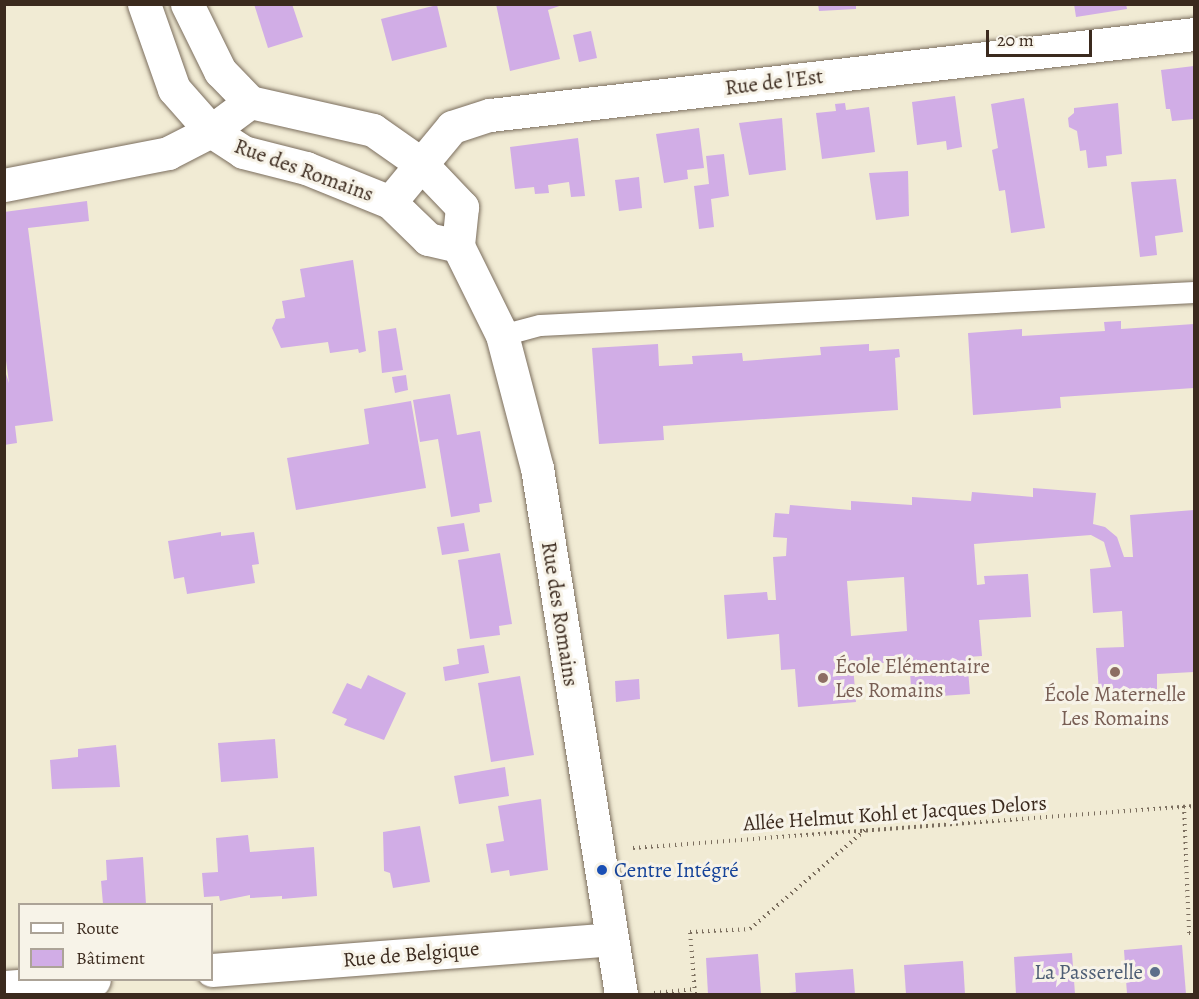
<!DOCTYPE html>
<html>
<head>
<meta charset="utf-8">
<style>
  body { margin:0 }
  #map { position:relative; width:1199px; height:999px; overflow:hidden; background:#f1ebd4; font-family:Alegreya,serif }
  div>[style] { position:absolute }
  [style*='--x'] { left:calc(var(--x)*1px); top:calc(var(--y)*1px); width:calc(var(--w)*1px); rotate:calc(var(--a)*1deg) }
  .building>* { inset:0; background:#d1ade6 }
  .path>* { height:4px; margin-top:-2px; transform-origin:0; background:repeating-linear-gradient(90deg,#7b6e5e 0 1.5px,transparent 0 6px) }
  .roads { filter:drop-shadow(0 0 2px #7b6e5e) drop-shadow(0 0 2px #7b6e5e) }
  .lane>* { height:21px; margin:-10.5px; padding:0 10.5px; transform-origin:10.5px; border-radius:10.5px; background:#fff }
  .street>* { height:33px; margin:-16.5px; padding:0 16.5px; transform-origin:16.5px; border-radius:16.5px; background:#fff }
  .dots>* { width:16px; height:16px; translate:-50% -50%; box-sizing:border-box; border:3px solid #f7f3e8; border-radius:50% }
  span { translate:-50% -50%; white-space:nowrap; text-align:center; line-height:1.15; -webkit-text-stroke:6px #f7f3e8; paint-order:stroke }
  .street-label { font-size:21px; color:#3b2a1e }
  .education-label { font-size:21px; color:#785e54 }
  .left { translate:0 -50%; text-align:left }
  .transit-label { font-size:21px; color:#164399 }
  .service-label { font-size:21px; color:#4e5e75 }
  .right { translate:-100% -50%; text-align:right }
  .frame { position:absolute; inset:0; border:6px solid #3b2a1e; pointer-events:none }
  .legend { position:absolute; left:18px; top:903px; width:195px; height:78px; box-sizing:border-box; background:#f7f3e8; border:2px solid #aca397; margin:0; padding:8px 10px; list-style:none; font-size:18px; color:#3b2a1e }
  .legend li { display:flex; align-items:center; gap:12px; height:30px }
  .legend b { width:30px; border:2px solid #aca397 }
  .scale { position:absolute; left:986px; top:30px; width:106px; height:27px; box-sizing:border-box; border:3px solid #3b2a1e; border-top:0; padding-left:8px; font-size:18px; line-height:21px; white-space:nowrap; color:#3b2a1e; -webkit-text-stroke:4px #f7f3e8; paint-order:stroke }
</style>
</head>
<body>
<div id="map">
  <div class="building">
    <i style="clip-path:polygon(254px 4px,292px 4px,303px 37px,268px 48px)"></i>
    <i style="clip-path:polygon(496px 4px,565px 4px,548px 10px,560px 59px,510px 71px)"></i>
    <i style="clip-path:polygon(818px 4px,856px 4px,856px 9px,819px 11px)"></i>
    <i style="clip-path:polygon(1074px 4px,1126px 4px,1127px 9px,1076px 17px)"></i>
    <i style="clip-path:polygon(437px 5px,447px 47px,392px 61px,381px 19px)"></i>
    <i style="clip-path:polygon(591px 31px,597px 58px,579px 62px,573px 35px)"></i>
    <i style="clip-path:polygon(1194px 66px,1194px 119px,1172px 121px,1170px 109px,1166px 109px,1161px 70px)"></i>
    <i style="clip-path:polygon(955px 96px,962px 147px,947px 150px,946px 141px,917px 145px,912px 102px)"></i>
    <i style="clip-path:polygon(1024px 98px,1045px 228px,1011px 233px,1005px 190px,999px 191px,992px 150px,998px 148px,991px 104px)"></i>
    <i style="clip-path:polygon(845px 103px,846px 110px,869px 107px,875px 152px,822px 159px,816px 113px,836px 111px,835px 104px)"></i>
    <i style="clip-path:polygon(1118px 103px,1122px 154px,1106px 156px,1107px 166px,1088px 168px,1086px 150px,1080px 151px,1077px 131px,1069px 127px,1068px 118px,1074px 113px,1074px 108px)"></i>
    <i style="clip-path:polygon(782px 118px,786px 170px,749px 175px,739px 123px)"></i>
    <i style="clip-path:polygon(699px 128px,704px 168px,687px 170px,688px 179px,664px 183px,656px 134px)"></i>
    <i style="clip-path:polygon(578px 138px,585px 196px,571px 197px,569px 182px,548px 185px,549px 193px,535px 194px,534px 187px,515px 189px,510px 147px)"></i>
    <i style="clip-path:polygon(724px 154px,729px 196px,711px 199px,714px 227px,699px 229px,694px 186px,709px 184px,706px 156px)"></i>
    <i style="clip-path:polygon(908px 171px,909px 216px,876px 220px,869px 173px)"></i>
    <i style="clip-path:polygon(639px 177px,642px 208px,619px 211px,615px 180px)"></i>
    <i style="clip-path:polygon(1176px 179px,1183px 232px,1155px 236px,1157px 255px,1140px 257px,1131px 182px)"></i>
    <i style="clip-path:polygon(87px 201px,89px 221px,28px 228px,53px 421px,15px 426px,17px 443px,4px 445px,4px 368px,9px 383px,4px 346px,4px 212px)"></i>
    <i style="clip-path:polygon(353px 260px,366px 351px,359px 353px,358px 349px,330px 353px,328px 342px,281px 348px,272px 328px,276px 319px,285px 318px,282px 301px,305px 297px,300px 269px)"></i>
    <i style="clip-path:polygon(1121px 321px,1121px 329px,1194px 324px,1194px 388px,1060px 397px,1061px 408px,973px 415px,968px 333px,1022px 329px,1022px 336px,1105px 331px,1104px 322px)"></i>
    <i style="clip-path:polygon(396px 328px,403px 370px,382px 373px,378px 331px)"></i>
    <i style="clip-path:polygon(658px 344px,659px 366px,693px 364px,692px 356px,742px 353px,743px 361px,821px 355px,820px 347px,869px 344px,869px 351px,899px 349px,900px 357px,895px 358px,898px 410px,663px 426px,664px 440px,599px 444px,592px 348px)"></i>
    <i style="clip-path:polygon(406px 375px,408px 390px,395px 393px,392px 377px)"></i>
    <i style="clip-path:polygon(450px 394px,457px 435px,480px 431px,492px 502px,479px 504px,480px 512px,451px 517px,438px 439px,420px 442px,413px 400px)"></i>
    <i style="clip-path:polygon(411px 401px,426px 488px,296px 510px,287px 458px,369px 444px,364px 409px)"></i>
    <i style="clip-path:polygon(evenodd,1033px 488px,1096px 493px,1093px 524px,1105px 527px,1117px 537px,1124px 557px,1133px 557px,1130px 515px,1194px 510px,1194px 672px,1157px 674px,1157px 689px,1099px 693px,1096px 648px,1124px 647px,1122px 611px,1093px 613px,1090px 569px,1111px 567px,1104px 542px,1091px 535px,974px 544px,977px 585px,985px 584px,984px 576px,1028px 574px,1031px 617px,979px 620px,982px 656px,967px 657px,970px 694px,912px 698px,909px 661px,853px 665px,856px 702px,798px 707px,795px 669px,781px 670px,779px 634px,727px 639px,724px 595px,767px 592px,768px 600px,776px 600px,773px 557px,786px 556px,787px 538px,773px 537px,775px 513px,789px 514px,790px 505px,851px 510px,851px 501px,912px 505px,912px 497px,971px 501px,972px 492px,1033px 497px,1033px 488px,904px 577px,907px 631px,851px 636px,847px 581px,904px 577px)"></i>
    <i style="clip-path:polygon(464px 523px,469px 551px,442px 555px,437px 527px)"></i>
    <i style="clip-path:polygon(221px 532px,221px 536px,254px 532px,259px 564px,252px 565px,255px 583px,187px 594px,184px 577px,174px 579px,168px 541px)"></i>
    <i style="clip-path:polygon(500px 553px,512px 624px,499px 626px,500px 635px,470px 639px,458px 560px)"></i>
    <i style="clip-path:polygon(484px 645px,489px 673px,445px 681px,443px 667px,459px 664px,457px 649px)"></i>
    <i style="clip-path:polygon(368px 675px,406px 693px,384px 740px,344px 725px,347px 719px,332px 713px,347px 683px,361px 689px)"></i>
    <i style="clip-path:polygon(520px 676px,534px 755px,491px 762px,478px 683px)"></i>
    <i style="clip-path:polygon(639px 679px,640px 699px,616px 702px,615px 681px)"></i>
    <i style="clip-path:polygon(275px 739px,278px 778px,221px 782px,218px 743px)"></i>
    <i style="clip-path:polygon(116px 745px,120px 787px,52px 789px,50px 760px,78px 757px,78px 749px)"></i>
    <i style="clip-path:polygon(505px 767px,509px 796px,459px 804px,454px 776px)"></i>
    <i style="clip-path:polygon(541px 799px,548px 870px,510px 876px,509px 870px,491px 873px,486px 844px,504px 841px,498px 806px)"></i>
    <i style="clip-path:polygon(420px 826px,430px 882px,393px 888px,390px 873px,384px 871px,383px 832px)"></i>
    <i style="clip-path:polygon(248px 835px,250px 852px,314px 847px,317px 896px,282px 899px,282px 896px,250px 898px,250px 895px,220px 901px,219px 896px,204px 897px,202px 873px,218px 872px,216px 838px)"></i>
    <i style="clip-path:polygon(143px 857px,146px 904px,103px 904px,101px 881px,107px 880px,106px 860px)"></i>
    <i style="clip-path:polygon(1182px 945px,1186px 994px,1127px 994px,1124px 950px)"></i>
    <i style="clip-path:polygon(1072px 953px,1075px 994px,1016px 994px,1014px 957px)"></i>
    <i style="clip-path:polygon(758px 954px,761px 994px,708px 994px,706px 958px)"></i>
    <i style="clip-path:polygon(963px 961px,965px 994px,906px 994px,904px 965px)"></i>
    <i style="clip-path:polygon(853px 969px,855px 994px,781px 994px,796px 992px,795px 973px)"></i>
  </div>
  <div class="path">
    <i style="--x:1184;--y:806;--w:127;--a:87.7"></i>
    <i style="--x:1189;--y:933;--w:5;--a:0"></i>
    <i style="--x:633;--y:848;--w:563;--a:-4.28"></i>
    <i style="--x:654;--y:993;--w:41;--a:-5.6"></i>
    <i style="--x:695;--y:994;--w:62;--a:-94.6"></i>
    <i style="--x:690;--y:932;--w:60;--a:-2.9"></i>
    <i style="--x:750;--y:929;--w:152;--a:-40.7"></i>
  </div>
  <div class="roads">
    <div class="lane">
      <i style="--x:502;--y:335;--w:39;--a:-15"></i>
      <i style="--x:540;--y:325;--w:655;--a:-2.89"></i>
    </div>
    <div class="street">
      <i style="--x:144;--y:4;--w:90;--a:70.6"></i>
      <i style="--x:174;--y:89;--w:56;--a:48.6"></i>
      <i style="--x:211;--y:131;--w:38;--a:33"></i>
      <i style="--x:243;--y:152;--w:65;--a:14.3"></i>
      <i style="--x:306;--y:168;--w:91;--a:22"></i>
      <i style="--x:390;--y:202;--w:53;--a:44.2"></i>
      <i style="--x:428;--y:239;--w:31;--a:13"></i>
      <i style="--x:187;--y:4;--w:75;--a:63.8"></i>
      <i style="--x:220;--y:71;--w:43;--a:45.9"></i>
      <i style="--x:250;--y:102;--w:126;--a:12.8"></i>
      <i style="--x:373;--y:130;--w:57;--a:35.1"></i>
      <i style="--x:420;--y:163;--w:61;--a:46.3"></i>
      <i style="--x:462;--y:207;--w:39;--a:96"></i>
      <i style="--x:458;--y:246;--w:99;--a:63.7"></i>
      <i style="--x:502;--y:335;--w:138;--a:75.3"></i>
      <i style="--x:537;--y:468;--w:533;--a:80.93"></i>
      <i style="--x:4;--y:185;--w:167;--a:-11"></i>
      <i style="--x:168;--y:153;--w:48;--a:-27.1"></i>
      <i style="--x:211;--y:131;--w:49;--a:-36.6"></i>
      <i style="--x:390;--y:202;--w:97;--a:-50.4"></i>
      <i style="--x:452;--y:127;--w:40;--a:-18"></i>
      <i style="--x:490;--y:115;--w:709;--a:-6.56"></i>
      <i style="--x:212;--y:970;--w:400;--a:-4.4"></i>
      <i style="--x:4;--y:987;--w:90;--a:-4.4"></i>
    </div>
  </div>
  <div class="dots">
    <i style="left:1115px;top:672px;background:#8d6e63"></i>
    <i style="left:823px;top:678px;background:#8d6e63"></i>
    <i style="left:602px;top:870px;background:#1a4fb4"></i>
    <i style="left:1155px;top:972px;background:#5c6f8a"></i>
  </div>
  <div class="street-label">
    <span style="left:774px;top:82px;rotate:-7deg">Rue de l'Est</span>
    <span style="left:304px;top:170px;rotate:20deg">Rue des Romains</span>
    <span style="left:560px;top:614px;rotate:81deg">Rue des Romains</span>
    <span style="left:895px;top:813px;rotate:-4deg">Allée Helmut Kohl et Jacques Delors</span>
    <span style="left:411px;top:954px;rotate:-5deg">Rue de Belgique</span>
  </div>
  <div class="education-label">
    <span class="left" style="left:835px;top:678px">École Elémentaire<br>Les Romains</span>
    <span style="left:1115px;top:706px">École Maternelle<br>Les Romains</span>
  </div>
  <div class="transit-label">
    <span class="left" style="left:614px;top:870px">Centre Intégré</span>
  </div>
  <div class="service-label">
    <span class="right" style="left:1143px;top:972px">La Passerelle</span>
  </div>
  <div class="frame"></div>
  <ul class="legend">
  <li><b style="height:8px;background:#fff"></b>Route</li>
  <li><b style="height:16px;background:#d1ade6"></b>Bâtiment</li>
  </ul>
  <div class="scale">20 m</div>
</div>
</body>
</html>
